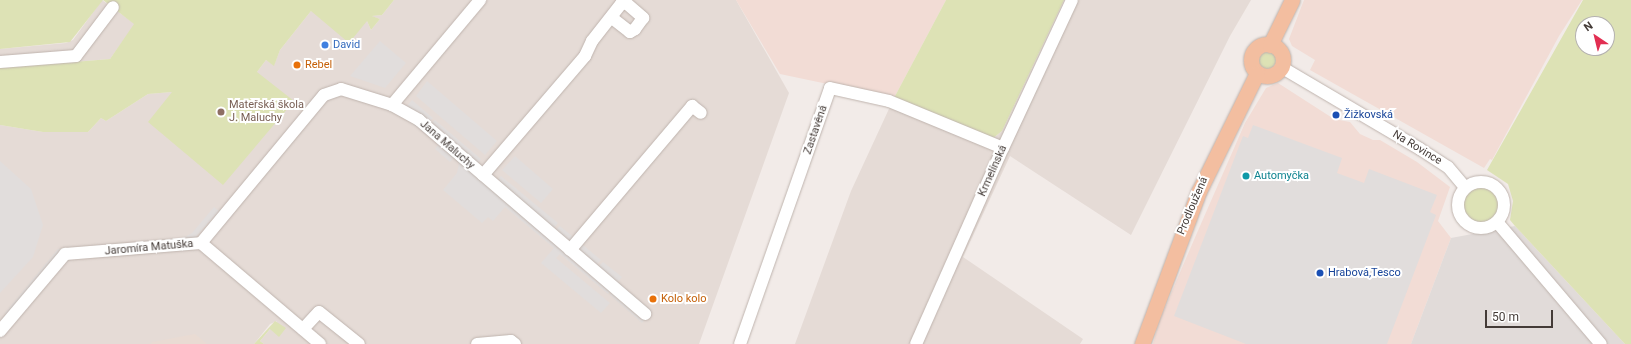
<!DOCTYPE html>
<html>
<head>
<meta charset="utf-8">
<style>
  body { margin:0 }
  #map { position:relative; width:1631px; height:344px; overflow:hidden; background:#f2ebe8; font-family:Roboto,sans-serif }
  div>[style] { position:absolute }
  [style*='--x'] { left:calc(var(--x)*1px); top:calc(var(--y)*1px); width:calc(var(--w)*1px); rotate:calc(var(--a)*1deg) }
  .residential>* { inset:0; background:#e5dbd6 }
  .commercial>* { inset:0; background:#f2dcd5 }
  .industrial>* { inset:0; background:#e1dbd9 }
  .education>* { inset:0; background:#e9dbd3 }
  .green>* { inset:0; background:#dde2b5 }
  .round { border-radius:50% }
  .parking>* { inset:0; background:#e1dddc }
  .roads { filter:drop-shadow(0 0 1px #bfb4ae) drop-shadow(0 0 1px #bfb4ae) }
  .minor>* { height:12px; margin:-6px; padding:0 6px; transform-origin:6px; border-radius:6px; background:#fff }
  .minor>.ring { margin:-6px; padding:0; box-sizing:content-box; background:none; border:12px solid #fff; border-radius:50% }
  .major>* { height:15px; margin:-7.5px; padding:0 7.5px; transform-origin:7.5px; border-radius:7.5px; background:#f3bea0 }
  .major>.ring { margin:-7.5px; padding:0; box-sizing:content-box; background:none; border:15px solid #f3bea0; border-radius:50% }
  .dots>* { width:11px; height:11px; translate:-50% -50%; box-sizing:border-box; border:2px solid #fff; border-radius:50% }
  span { translate:-50% -50%; white-space:nowrap; text-align:center; line-height:1.15; -webkit-text-stroke:4px #fff; paint-order:stroke }
  .shop-label { font-size:11px; color:#366cbe }
  .left { translate:0 -50%; text-align:left }
  .food-label { font-size:11px; color:#c56008 }
  .education-label { font-size:11px; color:#785e54 }
  .transit-label { font-size:11px; color:#164399 }
  .street-label { font-size:11px; color:#443b37 }
  .culture-label { font-size:11px; color:#0d838f }
  .north { position:absolute; left:1575px; top:16px; width:40px; height:40px; box-sizing:border-box; background:#fff; border:1px solid #b4b1af; border-radius:50%; rotate:325deg; font-size:11px; font-weight:700; line-height:16px; text-align:center; color:#443b37 }
  .north::after { content:''; display:block; margin:auto; width:14px; height:18px; background:#e22e52; clip-path:polygon(50% 0,100% 100%,50% 72%,0 100%) }
  .scale { position:absolute; left:1485px; top:310px; width:68px; height:18px; box-sizing:border-box; border:2px solid #443b37; border-top:0; padding-left:5px; font-size:12px; line-height:14px; white-space:nowrap; color:#443b37; -webkit-text-stroke:3px #fff; paint-order:stroke }
</style>
</head>
<body>
<div id="map">
  <div class="residential">
    <i style="clip-path:polygon(102px 0,135px 24px,110px 59px,0 68px,0 49px,66px 43px,73px 40px)"></i>
    <i style="clip-path:polygon(394px 0,736px 0,789px 93px,699px 344px,264px 344px,260px 341px,277px 321px,270px 324px,254px 344px,0 344px,0 125px,43px 132px,88px 132px,101px 118px,106px 121px,148px 94px,172px 92px,172px 94px,257px 72px,266px 60px,274px 65px,280px 50px,311px 11px,367px 21px,371px 30px,380px 19px,371px 16px,382px 15px)"></i>
    <i style="clip-path:polygon(1064px 0,1251px 0,1230px 36px,1131px 235px,1010px 156px,963px 257px,1083px 339px,1080px 344px,795px 344px,851px 191px,894px 98px,992px 139px,1002px 131px)"></i>
  </div>
  <div class="commercial">
    <i style="clip-path:polygon(736px 0,946px 0,894px 98px,780px 74px)"></i>
    <i style="clip-path:polygon(1304px 0,1582px 0,1559px 36px,1492px 160px,1490px 159px,1484px 168px,1310px 70px,1315px 60px,1292px 46px,1289px 39px)"></i>
    <i style="clip-path:polygon(1278px 83px,1334px 119px,1350px 122px,1360px 134px,1373px 140px,1380px 140px,1417px 162px,1450px 187px,1438px 221px,1451px 238px,1411px 344px,1153px 344px,1159px 322px,1190px 249px,1245px 123px,1266px 88px)"></i>
  </div>
  <div class="industrial">
    <i style="clip-path:polygon(1515px 226px,1625px 344px,1411px 344px,1451px 238px)"></i>
  </div>
  <div class="education">
    <i style="clip-path:polygon(195px 334px,207px 344px,151px 344px,152px 342px)"></i>
  </div>
  <div class="green">
    <i style="clip-path:polygon(0 0,103px 0,70px 42px,0 49px)"></i>
    <i style="clip-path:polygon(103px 0,394px 0,382px 15px,372px 16px,380px 19px,371px 30px,367px 21px,349px 43px,311px 11px,280px 50px,274px 66px,266px 60px,257px 72px,294px 101px,223px 185px,148px 122px,172px 92px,148px 94px,106px 121px,101px 118px,88px 132px,43px 132px,0 125px,0 68px,110px 59px,134px 24px)"></i>
    <i style="clip-path:polygon(946px 0,1064px 0,1002px 131px,992px 139px,894px 98px)"></i>
    <i style="clip-path:polygon(evenodd,1583px 0,1631px 0,1631px 344px,1625px 344px,1515px 226px,1510px 220px,1513px 201px,1508px 184px,1487px 170px,1583px 0,1583px 24px,1607px 24px,1607px 48px,1583px 48px,1583px 24px)"></i>
    <i class="round" style="left:1258px;top:51px;width:18px;height:18px"></i>
    <i class="round" style="left:1463px;top:186px;width:36px;height:36px"></i>
    <i style="clip-path:polygon(275px 321px,286px 328px,279px 337px,270px 329px,260px 341px,264px 344px,254px 344px)"></i>
  </div>
  <div class="parking">
    <i style="clip-path:polygon(380px 41px,406px 63px,385px 88px,350px 76px)"></i>
    <i style="clip-path:polygon(427px 81px,497px 141px,485px 155px,416px 96px)"></i>
    <i style="clip-path:polygon(412px 100px,433px 118px,429px 122px,431px 124px,435px 120px,481px 159px,478px 163px,497px 180px,501px 176px,558px 223px,554px 228px,556px 230px,560px 226px,601px 260px,597px 264px,599px 266px,603px 262px,622px 277px,618px 282px,652px 311px,642px 323px,610px 295px,613px 291px,612px 289px,608px 294px,560px 254px,556px 258px,610px 303px,601px 313px,541px 263px,554px 248px,505px 207px,493px 221px,488px 217px,482px 223px,443px 190px,457px 173px,459px 164px,455px 157px,450px 162px,435px 149px,439px 144px,400px 114px)"></i>
    <i style="clip-path:polygon(1253px 125px,1342px 158px,1337px 173px,1364px 183px,1369px 169px,1437px 195px,1430px 212px,1436px 215px,1387px 344px,1246px 344px,1174px 316px,1243px 136px,1248px 138px)"></i>
    <i style="clip-path:polygon(515px 156px,553px 189px,541px 203px,502px 170px)"></i>
    <i style="clip-path:polygon(0 161px,31px 189px,43px 225px,33px 257px,0 293px)"></i>
    <i style="clip-path:polygon(214px 207px,219px 211px,189px 244px,62px 255px,10px 317px,5px 313px,58px 249px,183px 238px,192px 233px)"></i>
  </div>
  <div class="roads">
    <div class="minor">
      <i style="--x:0;--y:62;--w:76;--a:-4.5"></i>
      <i style="--x:76;--y:56;--w:61;--a:-52.9"></i>
      <i style="--x:1281;--y:67;--w:161;--a:30.5"></i>
      <i style="--x:1420;--y:149;--w:33;--a:33"></i>
      <i style="--x:1448;--y:167;--w:26;--a:50"></i>
      <i style="--x:392;--y:105;--w:137;--a:-50"></i>
      <i style="--x:483;--y:175;--w:157;--a:-49.4"></i>
      <i style="--x:585;--y:56;--w:17;--a:-65"></i>
      <i style="--x:592;--y:41;--w:47;--a:-51.9"></i>
      <i style="--x:621;--y:4;--w:5;--a:-11"></i>
      <i style="--x:626;--y:3;--w:23;--a:41"></i>
      <i style="--x:643;--y:18;--w:14;--a:126"></i>
      <i style="--x:635;--y:29;--w:6;--a:149"></i>
      <i style="--x:630;--y:32;--w:24;--a:-142"></i>
      <i class="ring" style="left:1458px;top:182px;width:34px;height:34px"></i>
      <i style="--x:1497;--y:222;--w:160;--a:49.6"></i>
      <i style="--x:201;--y:243;--w:192;--a:-50.3"></i>
      <i style="--x:324;--y:95;--w:18;--a:-19"></i>
      <i style="--x:341;--y:89;--w:53;--a:17.4"></i>
      <i style="--x:392;--y:105;--w:31;--a:29"></i>
      <i style="--x:419;--y:120;--w:298;--a:40.6"></i>
      <i style="--x:570;--y:250;--w:189;--a:-49.7"></i>
      <i style="--x:692;--y:106;--w:11;--a:38"></i>
      <i style="--x:303;--y:329;--w:23;--a:-47"></i>
      <i style="--x:319;--y:312;--w:51;--a:38.7"></i>
      <i style="--x:0;--y:331;--w:101;--a:-49.8"></i>
      <i style="--x:65;--y:254;--w:136;--a:-4.6"></i>
      <i style="--x:201;--y:243;--w:156;--a:40.3"></i>
      <i style="--x:477;--y:344;--w:34;--a:-5"></i>
      <i style="--x:511;--y:341;--w:5;--a:37"></i>
      <i style="--x:740;--y:344;--w:271;--a:-70.6"></i>
      <i style="--x:830;--y:88;--w:60;--a:12.4"></i>
      <i style="--x:889;--y:101;--w:123;--a:22.4"></i>
      <i style="--x:916;--y:344;--w:214;--a:-66.1"></i>
      <i style="--x:1003;--y:148;--w:163;--a:-65"></i>
    </div>
    <div class="major">
      <i class="ring" style="left:1251px;top:44px;width:17px;height:17px"></i>
      <i style="--x:1270;--y:45;--w:50;--a:-63.9"></i>
      <i style="--x:1142;--y:344;--w:163;--a:-69.6"></i>
      <i style="--x:1199;--y:191;--w:131;--a:-63.8"></i>
    </div>
  </div>
  <div class="dots">
    <i style="left:325px;top:45px;background:#3f7fe0"></i>
    <i style="left:297px;top:65px;background:#e8710a"></i>
    <i style="left:221px;top:112px;background:#8d6e63"></i>
    <i style="left:1336px;top:115px;background:#1a4fb4"></i>
    <i style="left:1246px;top:176px;background:#0f9aa8"></i>
    <i style="left:1320px;top:273px;background:#1a4fb4"></i>
    <i style="left:653px;top:299px;background:#e8710a"></i>
  </div>
  <div class="shop-label">
    <span class="left" style="left:333px;top:45px">David</span>
  </div>
  <div class="food-label">
    <span class="left" style="left:305px;top:65px">Rebel</span>
    <span class="left" style="left:661px;top:299px">Kolo kolo</span>
  </div>
  <div class="education-label">
    <span class="left" style="left:229px;top:112px">Mateřská škola<br>J. Maluchy</span>
  </div>
  <div class="transit-label">
    <span class="left" style="left:1344px;top:115px">Žižkovská</span>
    <span class="left" style="left:1328px;top:273px">Hrabová,Tesco</span>
  </div>
  <div class="street-label">
    <span style="left:816px;top:130px;rotate:-71deg">Zastavěná</span>
    <span style="left:447px;top:145px;rotate:41deg">Jana Maluchy</span>
    <span style="left:1417px;top:148px;rotate:31deg">Na Rovince</span>
    <span style="left:993px;top:171px;rotate:-66deg">Krmelínská</span>
    <span style="left:1193px;top:206px;rotate:-67deg">Prodloužená</span>
    <span style="left:149px;top:248px;rotate:-5deg">Jaromíra Matuška</span>
  </div>
  <div class="culture-label">
    <span class="left" style="left:1254px;top:176px">Automyčka</span>
  </div>
  <div class="north">N</div>
  <div class="scale">50 m</div>
</div>
</body>
</html>
